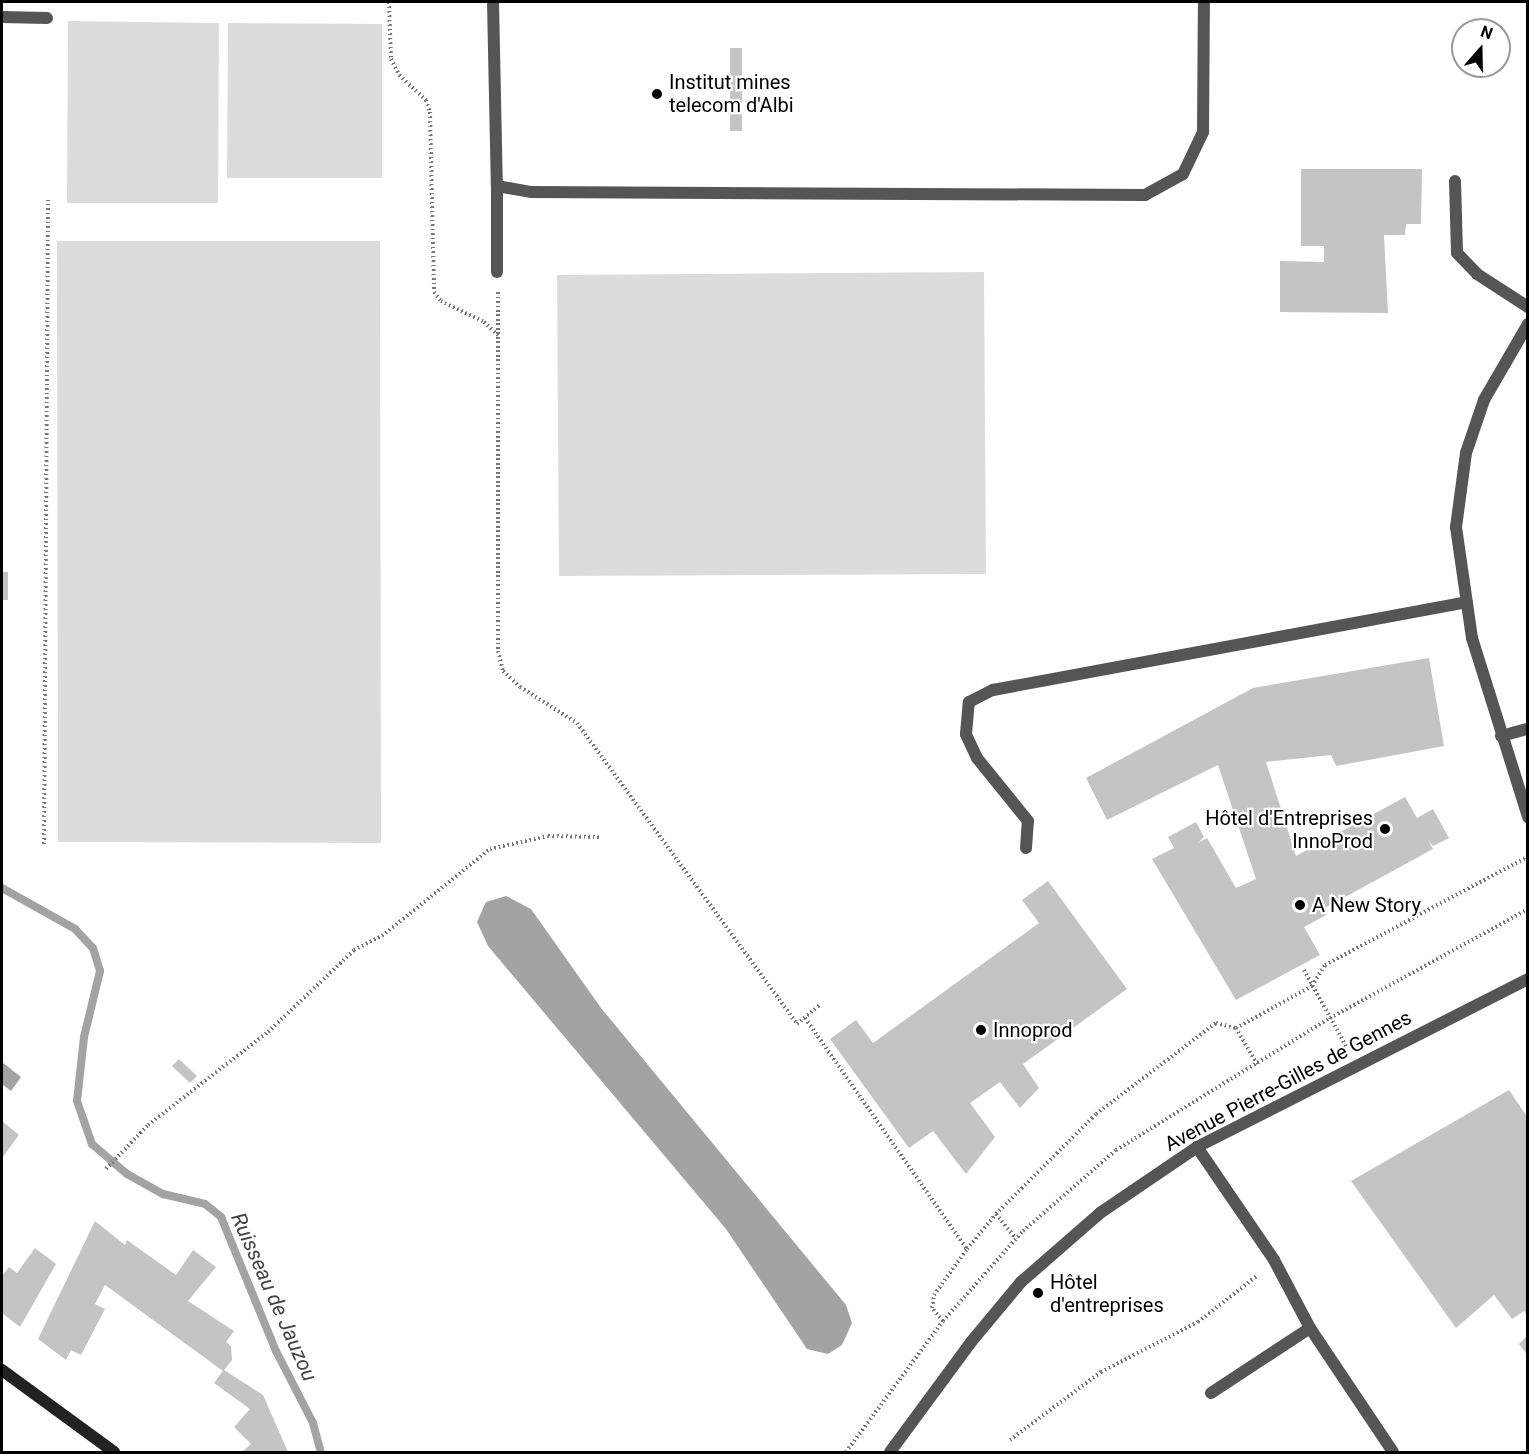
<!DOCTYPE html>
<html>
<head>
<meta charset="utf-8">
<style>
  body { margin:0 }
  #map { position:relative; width:1529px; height:1454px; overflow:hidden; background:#fff; font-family:Roboto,sans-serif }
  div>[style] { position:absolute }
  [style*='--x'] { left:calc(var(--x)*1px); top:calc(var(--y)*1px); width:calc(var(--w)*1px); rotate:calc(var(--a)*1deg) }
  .green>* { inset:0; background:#dcdcdc }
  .water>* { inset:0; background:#a3a3a3 }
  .stream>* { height:8px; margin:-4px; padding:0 4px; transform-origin:4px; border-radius:4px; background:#a3a3a3 }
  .building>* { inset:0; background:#c4c4c4 }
  .path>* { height:4px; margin-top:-2px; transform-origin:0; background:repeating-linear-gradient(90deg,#777 0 1.5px,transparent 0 4.5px) }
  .service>* { height:12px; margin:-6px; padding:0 6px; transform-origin:6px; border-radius:6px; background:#555 }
  .minor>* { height:12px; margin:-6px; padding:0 6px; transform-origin:6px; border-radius:6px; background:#555 }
  .secondary>* { height:12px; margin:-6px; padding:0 6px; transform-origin:6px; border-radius:6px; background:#222 }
  .dots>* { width:16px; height:16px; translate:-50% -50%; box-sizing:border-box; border:3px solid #fff; border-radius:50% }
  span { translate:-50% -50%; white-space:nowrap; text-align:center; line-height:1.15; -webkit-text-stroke:4.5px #fff; paint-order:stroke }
  .poi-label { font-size:20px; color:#000 }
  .left { translate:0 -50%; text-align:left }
  .right { translate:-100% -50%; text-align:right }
  .street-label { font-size:20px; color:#000 }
  .water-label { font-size:21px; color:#444; font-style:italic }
  .frame { position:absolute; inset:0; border:3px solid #000; pointer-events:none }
  .north { position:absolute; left:1451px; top:18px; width:60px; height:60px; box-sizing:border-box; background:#fff; border:2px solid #999; border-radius:50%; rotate:20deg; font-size:16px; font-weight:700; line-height:24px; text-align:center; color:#000 }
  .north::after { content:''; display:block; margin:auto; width:21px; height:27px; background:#000; clip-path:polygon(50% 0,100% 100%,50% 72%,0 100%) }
</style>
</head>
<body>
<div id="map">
  <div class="green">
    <i style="clip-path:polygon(68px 21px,219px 23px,218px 203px,67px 203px)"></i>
    <i style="clip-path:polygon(228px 23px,382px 24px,382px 178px,227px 178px)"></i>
    <i style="clip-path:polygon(57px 241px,380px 241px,381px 843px,58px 842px)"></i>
    <i style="clip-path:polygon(984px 272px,986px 574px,559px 576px,557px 275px)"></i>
  </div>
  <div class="water">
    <i style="clip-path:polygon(506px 896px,531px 909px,601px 1008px,846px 1305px,852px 1323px,842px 1345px,828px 1354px,807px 1349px,726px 1229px,488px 946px,477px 922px,486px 902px)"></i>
    <i style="clip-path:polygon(2px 1062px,21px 1077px,11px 1091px,2px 1084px)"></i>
  </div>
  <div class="stream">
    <i style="--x:2;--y:888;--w:84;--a:29.3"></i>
    <i style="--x:75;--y:929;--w:26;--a:47"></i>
    <i style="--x:93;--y:948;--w:24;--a:73"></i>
    <i style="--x:100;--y:971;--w:68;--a:103.6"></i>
    <i style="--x:84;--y:1037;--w:64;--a:96.2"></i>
    <i style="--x:77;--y:1101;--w:46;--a:70.8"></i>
    <i style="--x:92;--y:1144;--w:46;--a:40.6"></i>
    <i style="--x:127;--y:1174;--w:41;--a:29.1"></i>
    <i style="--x:163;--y:1194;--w:43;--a:13.4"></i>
    <i style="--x:205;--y:1204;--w:21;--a:39"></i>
    <i style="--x:221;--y:1217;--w:145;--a:67.7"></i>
    <i style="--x:276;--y:1351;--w:81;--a:62.8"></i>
    <i style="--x:313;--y:1423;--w:30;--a:75"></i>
  </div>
  <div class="building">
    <i style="clip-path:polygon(730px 48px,742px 48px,742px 131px,730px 131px)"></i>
    <i style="clip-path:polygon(1301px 169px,1422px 169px,1421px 224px,1406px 224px,1405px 235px,1384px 235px,1388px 313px,1280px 312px,1280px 261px,1324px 262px,1324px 246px,1301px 246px)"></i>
    <i style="clip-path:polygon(2px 572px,8px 572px,8px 600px,2px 600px)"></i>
    <i style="clip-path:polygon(1429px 658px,1444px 746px,1336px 766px,1331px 755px,1266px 762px,1296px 856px,1405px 797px,1417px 818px,1433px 809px,1449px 838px,1433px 846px,1428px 840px,1433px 849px,1325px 908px,1328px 914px,1304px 927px,1320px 955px,1236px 1000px,1152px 859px,1174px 848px,1168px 837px,1196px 822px,1204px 837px,1198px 843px,1207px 838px,1236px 888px,1256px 879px,1218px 765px,1107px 820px,1086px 778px,1253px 688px)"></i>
    <i style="clip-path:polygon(1048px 881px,1127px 989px,1023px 1064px,1039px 1088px,1020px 1108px,1000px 1082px,970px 1103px,995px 1137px,966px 1174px,933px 1131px,909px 1148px,830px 1039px,856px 1020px,873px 1043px,1039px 923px,1022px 900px)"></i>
    <i style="clip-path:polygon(179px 1059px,197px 1076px,190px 1083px,172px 1066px)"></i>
    <i style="clip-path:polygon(1509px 1090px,1528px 1118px,1528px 1318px,1524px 1311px,1512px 1319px,1494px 1295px,1456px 1328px,1351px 1181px)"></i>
    <i style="clip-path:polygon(2px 1121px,19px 1135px,2px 1158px)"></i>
    <i style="clip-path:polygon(95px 1221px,125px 1245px,127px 1240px,176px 1275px,193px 1250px,216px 1267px,188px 1301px,234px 1331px,226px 1342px,231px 1346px,232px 1360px,224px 1370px,263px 1395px,288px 1452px,242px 1452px,251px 1444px,234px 1427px,250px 1409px,214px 1383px,223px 1371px,105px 1285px,95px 1304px,105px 1309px,81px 1355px,71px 1350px,66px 1360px,38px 1339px)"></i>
    <i style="clip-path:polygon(35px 1248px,56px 1264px,20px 1327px,2px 1313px,2px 1276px,9px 1267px,17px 1273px)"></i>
    <i style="clip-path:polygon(1528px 1335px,1528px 1356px,1519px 1344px)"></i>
  </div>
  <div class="path">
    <i style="--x:389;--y:2;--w:57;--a:88"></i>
    <i style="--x:391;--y:59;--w:18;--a:63"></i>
    <i style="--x:399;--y:75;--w:37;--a:43"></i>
    <i style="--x:426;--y:100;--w:13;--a:72"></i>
    <i style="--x:430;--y:112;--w:180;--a:88.7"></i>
    <i style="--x:434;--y:292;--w:11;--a:52"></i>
    <i style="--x:441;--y:301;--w:48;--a:26"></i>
    <i style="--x:484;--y:322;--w:21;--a:43"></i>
    <i style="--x:498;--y:292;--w:359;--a:90"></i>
    <i style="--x:498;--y:651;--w:21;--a:76"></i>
    <i style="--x:503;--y:671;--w:23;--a:43"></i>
    <i style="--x:520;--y:687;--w:67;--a:32.3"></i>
    <i style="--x:577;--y:723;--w:373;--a:53.8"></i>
    <i style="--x:797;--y:1024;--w:31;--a:-40"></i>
    <i style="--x:44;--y:844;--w:644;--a:-89.64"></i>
    <i style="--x:1304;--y:970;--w:89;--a:61.1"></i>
    <i style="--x:805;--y:1018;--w:282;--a:55"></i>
    <i style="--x:967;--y:1249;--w:45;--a:-50.4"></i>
    <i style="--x:996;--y:1214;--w:32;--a:51"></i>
    <i style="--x:1236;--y:1028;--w:87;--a:-28.9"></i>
    <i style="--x:1312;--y:986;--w:25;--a:-58"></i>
    <i style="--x:1325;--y:965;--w:227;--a:-28.1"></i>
    <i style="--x:1525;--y:858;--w:6;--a:59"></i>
    <i style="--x:106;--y:1169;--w:61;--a:-46.3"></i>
    <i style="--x:148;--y:1125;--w:152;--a:-37.8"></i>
    <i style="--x:268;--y:1032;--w:119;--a:-43.6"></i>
    <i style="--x:354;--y:950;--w:31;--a:-27"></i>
    <i style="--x:382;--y:936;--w:139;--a:-38.9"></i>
    <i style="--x:490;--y:849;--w:59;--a:-12.6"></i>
    <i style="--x:548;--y:836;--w:52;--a:1.1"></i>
    <i style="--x:996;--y:1214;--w:141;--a:-45"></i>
    <i style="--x:1096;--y:1114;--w:151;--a:-37.2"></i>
    <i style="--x:1216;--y:1023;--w:21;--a:14"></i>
    <i style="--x:1236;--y:1028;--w:42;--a:59.7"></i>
    <i style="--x:943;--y:1321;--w:17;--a:-130"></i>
    <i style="--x:932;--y:1308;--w:13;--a:-81"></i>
    <i style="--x:934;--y:1295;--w:57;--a:-54.3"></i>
    <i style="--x:1010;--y:1440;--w:114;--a:-36.8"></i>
    <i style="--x:1101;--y:1372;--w:109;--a:-27.3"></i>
    <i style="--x:1198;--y:1322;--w:76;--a:-38.1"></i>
    <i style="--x:846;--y:1452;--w:163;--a:-53.5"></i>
    <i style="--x:943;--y:1321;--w:120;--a:-48.4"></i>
    <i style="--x:1023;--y:1231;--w:123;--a:-41.1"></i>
    <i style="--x:1116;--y:1150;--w:251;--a:-31.7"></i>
    <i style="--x:1330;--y:1018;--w:226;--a:-28.8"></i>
  </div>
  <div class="service">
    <i style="--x:2;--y:17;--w:45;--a:1.3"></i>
    <i style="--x:1455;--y:181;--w:72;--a:88.4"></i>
    <i style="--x:1457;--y:253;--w:29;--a:46"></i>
    <i style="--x:1477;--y:274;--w:61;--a:32.9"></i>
    <i style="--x:497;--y:272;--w:86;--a:-90"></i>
    <i style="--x:1501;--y:736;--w:28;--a:-15"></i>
    <i style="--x:1026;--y:848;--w:27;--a:-86"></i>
    <i style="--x:1028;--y:821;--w:81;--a:-129"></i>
    <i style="--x:977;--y:758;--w:26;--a:-115"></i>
    <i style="--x:966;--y:734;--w:32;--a:-85"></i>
    <i style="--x:969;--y:702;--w:27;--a:-27"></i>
    <i style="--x:993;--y:690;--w:482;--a:-10.5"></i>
    <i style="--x:1197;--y:1147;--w:137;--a:55.7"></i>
    <i style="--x:1274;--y:1260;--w:77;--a:62.1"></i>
    <i style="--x:1310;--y:1328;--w:149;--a:56.2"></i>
    <i style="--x:1211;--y:1393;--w:118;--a:-33.3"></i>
  </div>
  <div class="minor">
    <i style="--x:493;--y:2;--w:184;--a:88.8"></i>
    <i style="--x:497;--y:186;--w:35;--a:10"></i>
    <i style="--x:531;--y:192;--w:614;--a:0.28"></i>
    <i style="--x:1145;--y:195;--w:43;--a:-28.9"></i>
    <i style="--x:1183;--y:174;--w:47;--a:-64.5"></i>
    <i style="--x:1203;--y:132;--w:130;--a:-89.6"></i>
    <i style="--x:1528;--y:324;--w:88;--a:120.1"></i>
    <i style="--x:1484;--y:400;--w:56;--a:108.8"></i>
    <i style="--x:1466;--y:453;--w:75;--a:97.7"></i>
    <i style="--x:1456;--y:527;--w:112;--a:81.8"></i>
    <i style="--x:1472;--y:638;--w:188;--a:72.6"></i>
    <i style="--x:890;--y:1452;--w:137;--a:-53.6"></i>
    <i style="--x:971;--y:1342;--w:78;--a:-50.2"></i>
    <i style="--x:1021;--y:1282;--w:105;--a:-41.1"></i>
    <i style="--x:1100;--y:1213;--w:117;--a:-34.2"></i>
    <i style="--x:1197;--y:1147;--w:371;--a:-26.9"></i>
  </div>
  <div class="secondary">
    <i style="--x:2;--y:1370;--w:139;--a:36.2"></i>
  </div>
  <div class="dots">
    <i style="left:657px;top:94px;background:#000"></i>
    <i style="left:1385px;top:829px;background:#000"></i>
    <i style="left:1300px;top:905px;background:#000"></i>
    <i style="left:981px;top:1030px;background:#000"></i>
    <i style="left:1038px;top:1293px;background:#000"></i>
  </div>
  <div class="poi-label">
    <span class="left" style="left:669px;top:94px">Institut mines<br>telecom d'Albi</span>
    <span class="right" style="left:1373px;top:830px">Hôtel d'Entreprises<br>InnoProd</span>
    <span class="left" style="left:1312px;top:905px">A New Story</span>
    <span class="left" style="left:993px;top:1030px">Innoprod</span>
    <span class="left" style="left:1050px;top:1294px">Hôtel<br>d'entreprises</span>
  </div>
  <div class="street-label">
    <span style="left:1288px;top:1081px;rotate:-28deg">Avenue Pierre-Gilles de Gennes</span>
  </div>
  <div class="water-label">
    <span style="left:274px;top:1297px;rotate:66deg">Ruisseau de Jauzou</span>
  </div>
  <div class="frame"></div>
  <div class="north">N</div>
</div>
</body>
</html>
